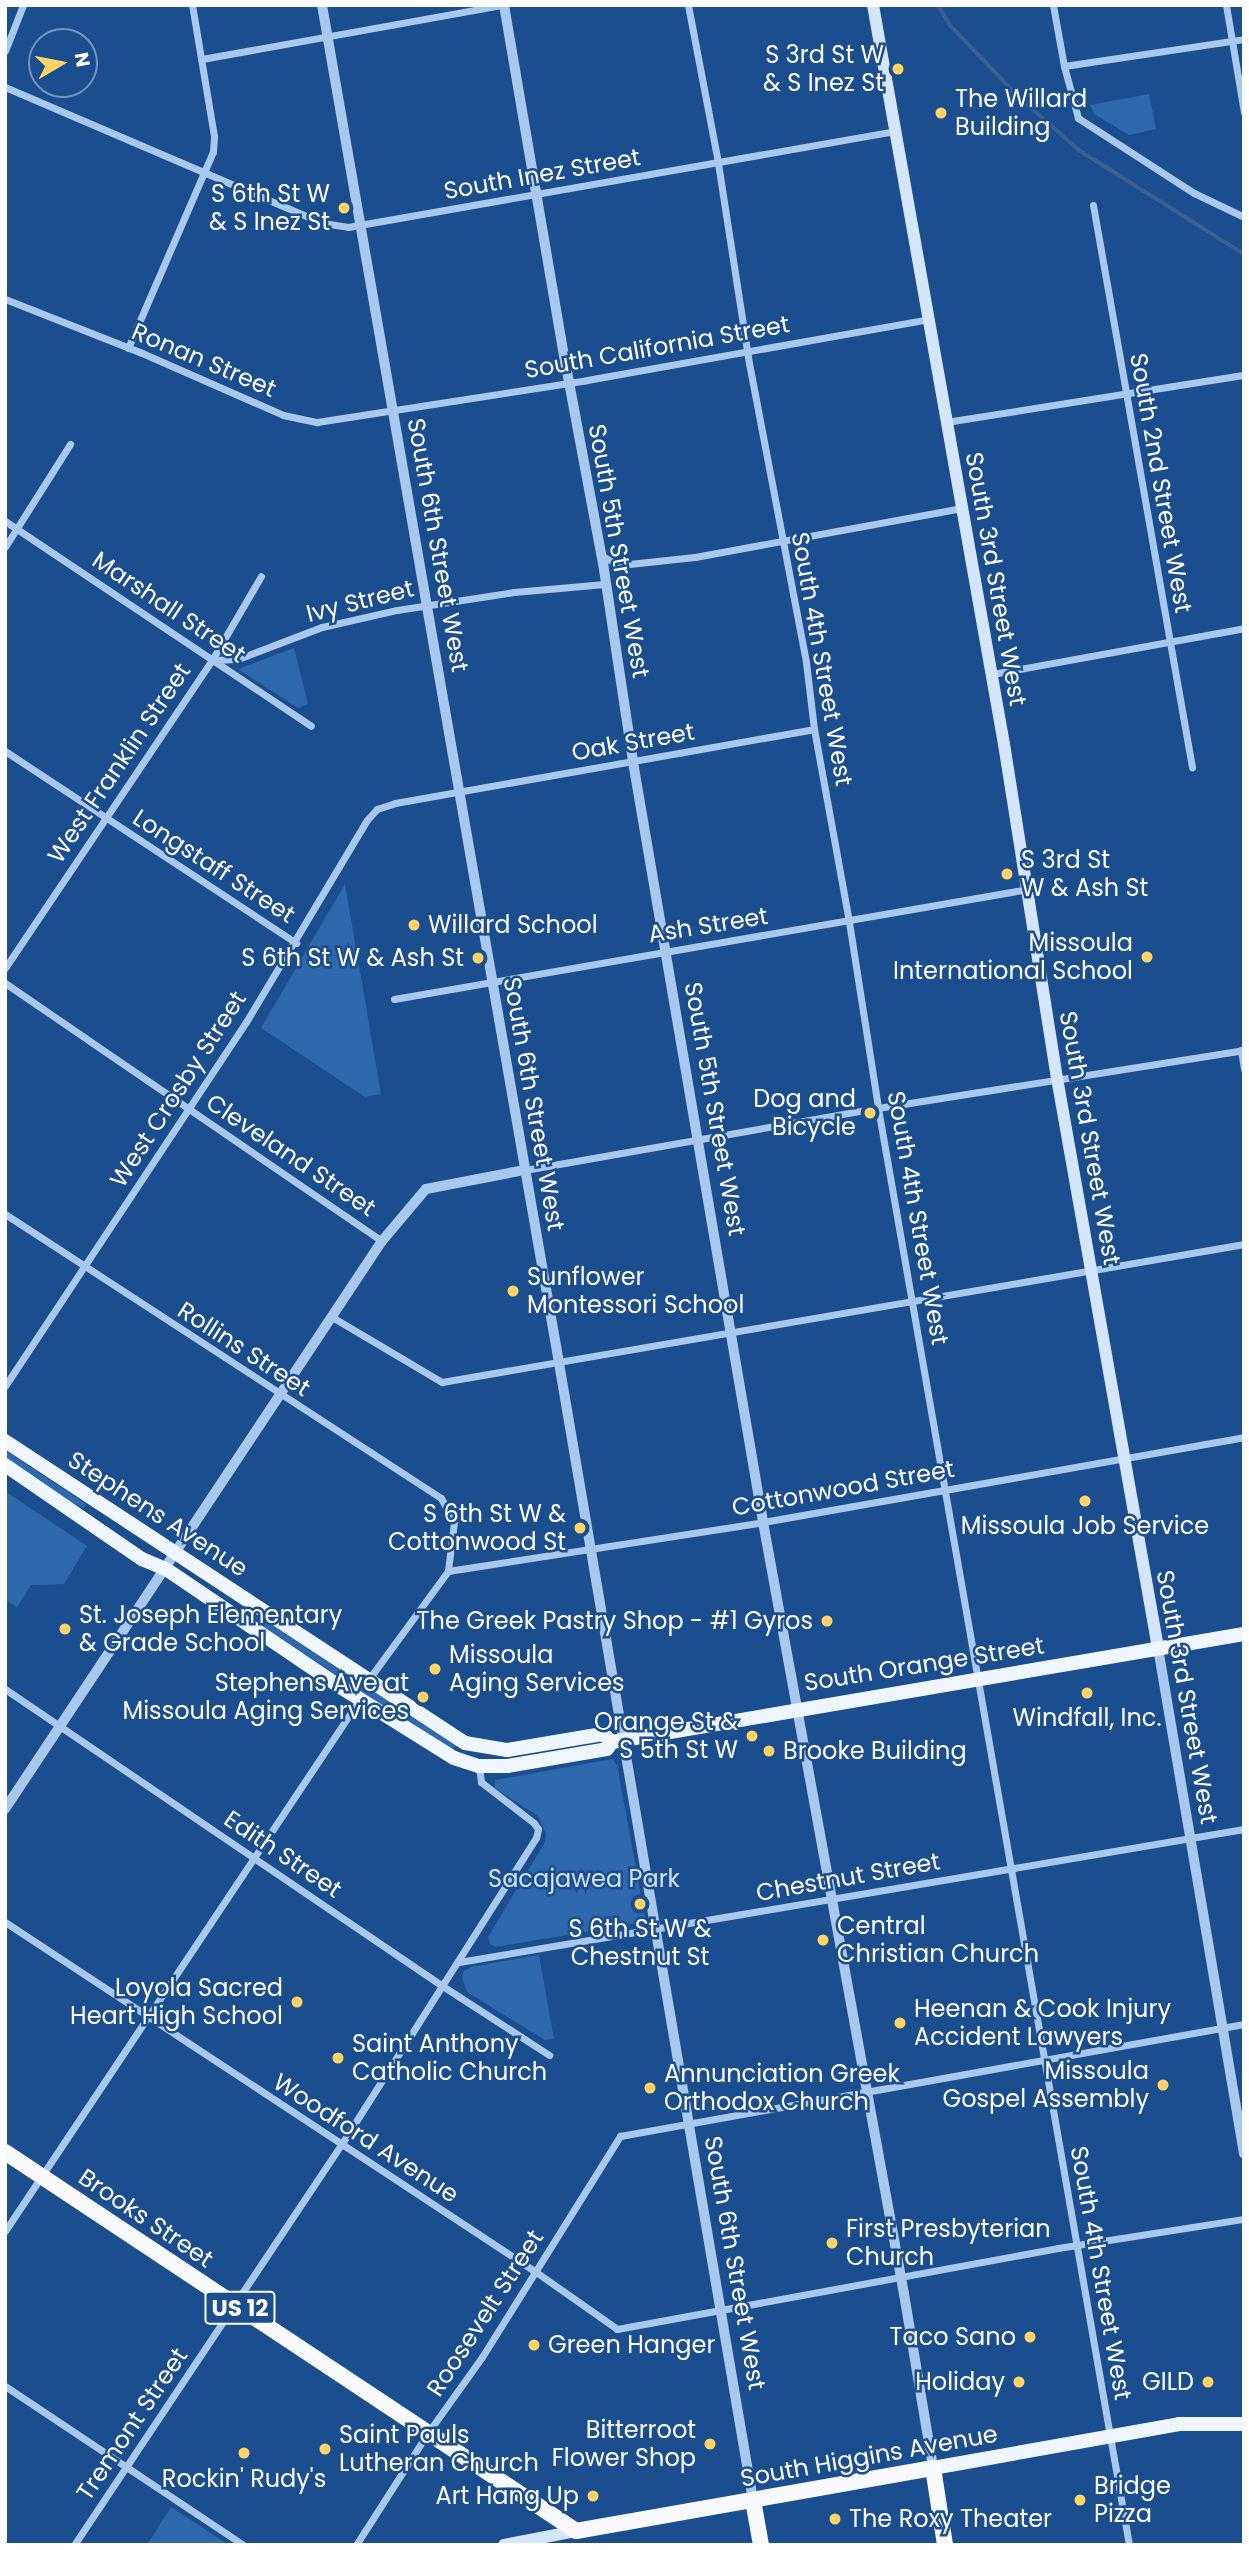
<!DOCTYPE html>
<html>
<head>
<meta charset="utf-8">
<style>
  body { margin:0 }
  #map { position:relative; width:1249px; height:2550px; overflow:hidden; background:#1b4e8f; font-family:Poppins,sans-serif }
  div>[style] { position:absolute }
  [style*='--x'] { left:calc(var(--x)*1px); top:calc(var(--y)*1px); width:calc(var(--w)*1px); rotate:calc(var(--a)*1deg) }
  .green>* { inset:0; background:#2e68ad }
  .stream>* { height:3.5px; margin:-1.75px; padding:0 1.75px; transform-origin:1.75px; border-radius:1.75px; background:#3c6190 }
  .minor>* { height:7px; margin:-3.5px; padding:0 3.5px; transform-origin:3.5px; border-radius:3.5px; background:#a9c8ee }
  .tertiary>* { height:10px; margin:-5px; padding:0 5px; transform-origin:5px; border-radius:5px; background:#a9c8ee }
  .secondary>* { height:12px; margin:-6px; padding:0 6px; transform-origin:6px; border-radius:6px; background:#d6e6fa }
  .primary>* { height:14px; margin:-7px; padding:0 7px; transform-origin:7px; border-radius:7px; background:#f0f6ff }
  .trunk>* { height:16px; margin:-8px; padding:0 8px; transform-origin:8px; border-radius:8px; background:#f8faff }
  .dots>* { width:19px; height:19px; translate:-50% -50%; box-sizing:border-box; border:4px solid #1b4e8f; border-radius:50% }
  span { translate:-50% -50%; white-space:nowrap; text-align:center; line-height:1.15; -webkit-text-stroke:5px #1b4e8f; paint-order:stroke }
  .shield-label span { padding:2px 5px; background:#1b4e8f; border:2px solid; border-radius:5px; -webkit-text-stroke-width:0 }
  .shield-label { font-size:23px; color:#fff; font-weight:700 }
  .poi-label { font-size:24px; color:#fff }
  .right { translate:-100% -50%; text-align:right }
  .left { translate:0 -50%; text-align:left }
  .street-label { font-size:24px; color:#fff }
  .park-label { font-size:24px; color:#cfe3fa }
  .frame { position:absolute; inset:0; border:7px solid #fff; pointer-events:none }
  .north { position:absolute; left:28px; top:28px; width:70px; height:70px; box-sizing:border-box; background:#1b4e8f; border:2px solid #7695bc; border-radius:50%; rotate:80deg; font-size:19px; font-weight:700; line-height:28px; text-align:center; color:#fff }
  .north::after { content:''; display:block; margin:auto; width:24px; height:32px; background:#ffd366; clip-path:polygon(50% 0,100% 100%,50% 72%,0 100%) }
</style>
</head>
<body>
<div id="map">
  <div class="green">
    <i style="clip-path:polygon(1149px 94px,1156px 129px,1129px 135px,1094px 114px,1090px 105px)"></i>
    <i style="clip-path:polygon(294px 648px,308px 704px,298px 708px,238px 669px)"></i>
    <i style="clip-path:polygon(345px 884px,381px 1094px,365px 1097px,261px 1028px)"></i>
    <i style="clip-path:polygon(5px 1450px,86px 1504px,84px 1508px,72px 1503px,5px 1458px)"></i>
    <i style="clip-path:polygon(5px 1491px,87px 1546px,64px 1584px,31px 1585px,17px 1607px,5px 1600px)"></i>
    <i style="clip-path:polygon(261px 1615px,457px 1746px,450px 1749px,436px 1741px,359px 1690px,257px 1622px)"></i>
    <i style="clip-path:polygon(612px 1759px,617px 1765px,645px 1917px,642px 1922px,496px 1947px,490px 1944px,488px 1937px,545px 1842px,546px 1834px,538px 1816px,499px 1791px,495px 1788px,495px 1780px)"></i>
    <i style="clip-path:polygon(539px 1955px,554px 2039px,545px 2040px,467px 1992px,462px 1978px,464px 1971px,471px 1967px)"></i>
    <i style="clip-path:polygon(171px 2507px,229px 2545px,147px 2545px)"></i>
  </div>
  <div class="stream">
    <i style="--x:938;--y:5;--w:25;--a:58"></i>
    <i style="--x:951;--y:26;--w:95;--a:46.3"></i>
    <i style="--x:1017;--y:95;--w:83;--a:41.6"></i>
    <i style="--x:1079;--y:150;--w:195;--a:32.2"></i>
  </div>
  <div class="minor">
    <i style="--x:688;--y:5;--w:161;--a:79.2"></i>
    <i style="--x:718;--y:163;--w:202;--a:81.2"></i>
    <i style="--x:749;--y:363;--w:304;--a:79.2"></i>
    <i style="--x:806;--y:662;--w:67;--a:83.2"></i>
    <i style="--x:814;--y:729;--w:196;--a:79.7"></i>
    <i style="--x:849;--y:922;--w:188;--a:81.1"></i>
    <i style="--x:878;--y:1108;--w:1459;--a:80.09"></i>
    <i style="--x:1053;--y:5;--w:62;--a:79.8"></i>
    <i style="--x:1064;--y:66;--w:54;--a:74.9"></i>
    <i style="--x:1078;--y:118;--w:138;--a:32.9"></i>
    <i style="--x:1194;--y:193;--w:55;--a:25.6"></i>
    <i style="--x:1226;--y:5;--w:109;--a:80.5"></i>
    <i style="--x:5;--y:51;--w:49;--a:-68.6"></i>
    <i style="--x:202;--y:59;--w:304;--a:-10.2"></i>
    <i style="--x:1064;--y:66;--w:182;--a:-8.5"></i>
    <i style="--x:5;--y:87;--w:346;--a:23.2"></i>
    <i style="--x:323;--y:223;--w:25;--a:9"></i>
    <i style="--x:348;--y:227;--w:555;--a:-9.95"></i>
    <i style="--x:1093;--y:205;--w:571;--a:80.01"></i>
    <i style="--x:5;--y:299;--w:147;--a:21.5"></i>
    <i style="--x:142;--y:353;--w:154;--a:23.7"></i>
    <i style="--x:283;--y:415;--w:35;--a:12"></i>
    <i style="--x:317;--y:422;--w:273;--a:-8.8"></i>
    <i style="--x:587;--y:380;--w:346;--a:-10.1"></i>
    <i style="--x:128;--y:348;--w:214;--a:-66.6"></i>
    <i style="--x:213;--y:152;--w:16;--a:-86"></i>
    <i style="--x:214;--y:136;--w:133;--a:-99.5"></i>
    <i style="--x:946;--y:422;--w:302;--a:-9"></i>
    <i style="--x:5;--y:521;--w:368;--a:33.8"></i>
    <i style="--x:5;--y:547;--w:122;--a:-57.7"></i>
    <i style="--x:602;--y:556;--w:20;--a:27"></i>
    <i style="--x:620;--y:565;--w:75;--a:-6.1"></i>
    <i style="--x:695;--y:557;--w:270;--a:-10.4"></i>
    <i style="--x:212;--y:660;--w:26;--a:-2"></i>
    <i style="--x:238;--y:659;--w:90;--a:-20.9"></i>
    <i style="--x:322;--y:627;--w:77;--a:-12.8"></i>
    <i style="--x:397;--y:610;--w:118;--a:-8.7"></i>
    <i style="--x:514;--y:592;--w:91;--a:-5"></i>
    <i style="--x:992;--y:674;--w:256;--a:-10.3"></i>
    <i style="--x:5;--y:751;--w:349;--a:33.4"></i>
    <i style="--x:5;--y:968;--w:371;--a:-56.1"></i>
    <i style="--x:212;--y:660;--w:97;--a:-59.7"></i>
    <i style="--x:5;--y:983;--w:457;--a:34.4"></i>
    <i style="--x:394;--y:999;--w:643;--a:-9.84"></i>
    <i style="--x:1241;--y:1050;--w:19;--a:81"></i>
    <i style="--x:525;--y:1170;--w:358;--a:-10"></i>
    <i style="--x:878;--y:1108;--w:371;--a:-9"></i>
    <i style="--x:5;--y:1214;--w:520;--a:33.08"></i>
    <i style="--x:441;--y:1498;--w:27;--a:62"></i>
    <i style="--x:454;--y:1522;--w:49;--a:97"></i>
    <i style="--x:448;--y:1571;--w:134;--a:126.2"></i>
    <i style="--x:332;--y:1317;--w:128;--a:30.6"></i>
    <i style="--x:442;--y:1382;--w:814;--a:-9.76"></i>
    <i style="--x:5;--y:1386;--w:437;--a:-56.5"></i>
    <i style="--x:246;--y:1022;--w:235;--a:-59.1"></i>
    <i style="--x:367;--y:820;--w:15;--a:-48"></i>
    <i style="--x:377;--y:809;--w:19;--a:-18"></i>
    <i style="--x:395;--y:803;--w:425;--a:-10"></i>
    <i style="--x:448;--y:1571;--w:319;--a:-8.8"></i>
    <i style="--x:763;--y:1522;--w:488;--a:-10"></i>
    <i style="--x:5;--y:1689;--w:527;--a:34.17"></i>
    <i style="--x:441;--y:1985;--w:129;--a:32.9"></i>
    <i style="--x:5;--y:1922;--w:636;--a:33.39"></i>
    <i style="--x:536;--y:2272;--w:99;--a:35.1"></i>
    <i style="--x:617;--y:2329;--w:448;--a:-10.4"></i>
    <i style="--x:1058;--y:2248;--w:188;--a:-8.9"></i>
    <i style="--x:459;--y:1962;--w:796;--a:-9.62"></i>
    <i style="--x:5;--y:2231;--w:640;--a:-56.29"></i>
    <i style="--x:5;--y:2386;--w:286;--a:33.7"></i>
    <i style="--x:74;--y:2545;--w:481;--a:-56.3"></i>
    <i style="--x:341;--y:2145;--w:364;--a:-57.6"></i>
    <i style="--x:536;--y:1838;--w:9;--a:-77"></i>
    <i style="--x:538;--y:1829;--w:7;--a:-124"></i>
    <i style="--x:534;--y:1823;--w:67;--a:-142.3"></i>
    <i style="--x:481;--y:1782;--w:16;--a:-97"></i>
    <i style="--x:356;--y:2545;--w:132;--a:-57.4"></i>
    <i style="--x:427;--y:2434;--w:95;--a:-54.5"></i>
    <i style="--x:482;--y:2357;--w:261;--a:-58"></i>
    <i style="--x:620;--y:2136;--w:634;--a:-10.18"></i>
  </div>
  <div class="tertiary">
    <i style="--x:322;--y:5;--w:1379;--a:80.1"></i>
    <i style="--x:559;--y:1363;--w:1153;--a:80.32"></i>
    <i style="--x:504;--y:5;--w:366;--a:80.3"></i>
    <i style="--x:566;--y:366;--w:200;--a:79.4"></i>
    <i style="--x:603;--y:563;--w:201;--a:81.4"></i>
    <i style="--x:633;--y:762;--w:771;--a:80.29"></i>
    <i style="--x:763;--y:1522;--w:785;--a:79.65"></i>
    <i style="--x:904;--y:2294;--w:176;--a:80.5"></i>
    <i style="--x:1158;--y:1648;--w:513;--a:80.35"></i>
    <i style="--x:5;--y:1809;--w:682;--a:-56.43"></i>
    <i style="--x:382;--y:1241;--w:68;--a:-49.8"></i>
    <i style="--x:426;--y:1189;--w:101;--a:-10.9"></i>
  </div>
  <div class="secondary">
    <i style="--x:873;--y:5;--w:751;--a:79.95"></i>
    <i style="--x:1004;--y:744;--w:338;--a:81"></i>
    <i style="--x:1057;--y:1078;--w:579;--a:79.95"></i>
    <i style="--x:504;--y:2545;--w:73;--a:-11"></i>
  </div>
  <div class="primary">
    <i style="--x:5;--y:1441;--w:550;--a:33.29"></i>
    <i style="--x:465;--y:1743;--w:43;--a:9.5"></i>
    <i style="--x:507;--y:1750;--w:97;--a:-9.5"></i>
    <i style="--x:603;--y:1734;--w:12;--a:42"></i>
    <i style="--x:5;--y:1465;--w:166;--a:34.5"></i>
    <i style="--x:142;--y:1559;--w:26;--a:23"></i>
    <i style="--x:166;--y:1569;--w:212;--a:34.1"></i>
    <i style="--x:342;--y:1688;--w:132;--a:32"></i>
    <i style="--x:454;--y:1758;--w:26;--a:18"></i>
    <i style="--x:479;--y:1766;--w:28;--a:0"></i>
    <i style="--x:507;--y:1766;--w:101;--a:-9.6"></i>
    <i style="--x:607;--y:1749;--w:9;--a:-54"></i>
    <i style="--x:612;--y:1742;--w:641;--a:-9.7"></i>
    <i style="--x:933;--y:2468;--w:250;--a:-10.1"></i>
    <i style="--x:1179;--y:2424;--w:65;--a:0"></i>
  </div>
  <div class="trunk">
    <i style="--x:5;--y:2152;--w:685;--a:33.57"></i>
    <i style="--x:576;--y:2531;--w:363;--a:-10"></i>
    <i style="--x:933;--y:2468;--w:78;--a:81.1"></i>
    <i style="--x:753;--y:2500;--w:46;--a:79.9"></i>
  </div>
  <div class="dots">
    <i style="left:898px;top:69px;background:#ffd366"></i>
    <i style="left:941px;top:113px;background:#ffd366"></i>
    <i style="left:344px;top:208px;background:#ffd366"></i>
    <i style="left:1007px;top:874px;background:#ffd366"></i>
    <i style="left:414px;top:925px;background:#ffd366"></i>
    <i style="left:1147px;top:957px;background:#ffd366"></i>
    <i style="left:478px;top:958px;background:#ffd366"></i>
    <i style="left:870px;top:1113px;background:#ffd366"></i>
    <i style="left:513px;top:1291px;background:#ffd366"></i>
    <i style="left:1085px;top:1501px;background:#ffd366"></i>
    <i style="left:580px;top:1528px;background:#ffd366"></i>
    <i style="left:827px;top:1621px;background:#ffd366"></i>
    <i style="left:65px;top:1629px;background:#ffd366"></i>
    <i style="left:435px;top:1669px;background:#ffd366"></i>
    <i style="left:1087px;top:1693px;background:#ffd366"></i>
    <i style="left:423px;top:1697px;background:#ffd366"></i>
    <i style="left:752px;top:1736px;background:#ffd366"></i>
    <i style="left:769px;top:1751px;background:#ffd366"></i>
    <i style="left:640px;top:1904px;background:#ffd366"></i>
    <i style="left:823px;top:1940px;background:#ffd366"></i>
    <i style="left:297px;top:2002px;background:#ffd366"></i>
    <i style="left:900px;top:2023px;background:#ffd366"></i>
    <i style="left:338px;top:2058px;background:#ffd366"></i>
    <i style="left:1163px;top:2085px;background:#ffd366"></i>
    <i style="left:650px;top:2088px;background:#ffd366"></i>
    <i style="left:832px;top:2243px;background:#ffd366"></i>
    <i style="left:1030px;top:2337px;background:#ffd366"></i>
    <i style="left:534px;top:2345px;background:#ffd366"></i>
    <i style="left:1019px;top:2382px;background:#ffd366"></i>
    <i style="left:1208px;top:2382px;background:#ffd366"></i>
    <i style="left:710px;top:2444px;background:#ffd366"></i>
    <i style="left:325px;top:2449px;background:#ffd366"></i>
    <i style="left:244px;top:2453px;background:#ffd366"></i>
    <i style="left:593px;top:2496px;background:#ffd366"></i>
    <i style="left:1080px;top:2500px;background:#ffd366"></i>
    <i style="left:835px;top:2519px;background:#ffd366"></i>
  </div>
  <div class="shield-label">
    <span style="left:240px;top:2308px">US 12</span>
  </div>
  <div class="poi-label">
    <span class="right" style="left:884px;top:69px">S 3rd St W<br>&amp; S Inez St</span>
    <span class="left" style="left:955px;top:113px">The Willard<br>Building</span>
    <span class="right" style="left:330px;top:208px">S 6th St W<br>&amp; S Inez St</span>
    <span class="left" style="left:1021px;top:874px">S 3rd St<br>W &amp; Ash St</span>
    <span class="left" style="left:428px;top:925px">Willard School</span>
    <span class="right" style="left:1133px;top:957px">Missoula<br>International School</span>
    <span class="right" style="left:464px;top:958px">S 6th St W &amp; Ash St</span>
    <span class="right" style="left:856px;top:1113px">Dog and<br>Bicycle</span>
    <span class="left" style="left:527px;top:1291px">Sunflower<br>Montessori School</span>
    <span class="right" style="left:566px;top:1528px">S 6th St W &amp;<br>Cottonwood St</span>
    <span style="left:1085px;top:1526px">Missoula Job Service</span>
    <span class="left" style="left:79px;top:1629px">St. Joseph Elementary<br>&amp; Grade School</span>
    <span class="right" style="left:813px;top:1621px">The Greek Pastry Shop - #1 Gyros</span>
    <span class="left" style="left:449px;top:1669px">Missoula<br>Aging Services</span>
    <span class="right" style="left:409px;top:1697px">Stephens Ave at<br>Missoula Aging Services</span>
    <span style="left:1087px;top:1718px">Windfall, Inc.</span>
    <span class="right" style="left:738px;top:1736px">Orange St &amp;<br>S 5th St W</span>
    <span class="left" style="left:783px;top:1751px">Brooke Building</span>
    <span class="left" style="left:837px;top:1940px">Central<br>Christian Church</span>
    <span style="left:640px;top:1943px">S 6th St W &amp;<br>Chestnut St</span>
    <span class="right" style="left:283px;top:2002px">Loyola Sacred<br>Heart High School</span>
    <span class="left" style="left:914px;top:2023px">Heenan &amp; Cook Injury<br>Accident Lawyers</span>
    <span class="left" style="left:352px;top:2058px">Saint Anthony<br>Catholic Church</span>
    <span class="right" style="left:1149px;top:2085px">Missoula<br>Gospel Assembly</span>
    <span class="left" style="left:664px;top:2088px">Annunciation Greek<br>Orthodox Church</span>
    <span class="left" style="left:846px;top:2243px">First Presbyterian<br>Church</span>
    <span class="right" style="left:1016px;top:2337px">Taco Sano</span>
    <span class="left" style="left:548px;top:2345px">Green Hanger</span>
    <span class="right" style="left:1005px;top:2382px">Holiday</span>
    <span class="right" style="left:1194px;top:2382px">GILD</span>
    <span class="right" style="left:696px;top:2444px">Bitterroot<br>Flower Shop</span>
    <span class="left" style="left:339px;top:2449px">Saint Pauls<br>Lutheran Church</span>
    <span style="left:244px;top:2479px">Rockin' Rudy's</span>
    <span class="left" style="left:1094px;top:2500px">Bridge<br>Pizza</span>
    <span class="right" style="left:579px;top:2496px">Art Hang Up</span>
    <span class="left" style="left:849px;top:2519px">The Roxy Theater</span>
  </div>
  <div class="street-label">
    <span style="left:542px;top:174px;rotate:-10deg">South Inez Street</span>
    <span style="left:657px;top:347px;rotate:-10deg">South California Street</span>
    <span style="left:204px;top:360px;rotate:23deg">Ronan Street</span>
    <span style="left:1161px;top:483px;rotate:80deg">South 2nd Street West</span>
    <span style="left:438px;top:545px;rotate:80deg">South 6th Street West</span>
    <span style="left:619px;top:551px;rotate:80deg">South 5th Street West</span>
    <span style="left:996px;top:579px;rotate:80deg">South 3rd Street West</span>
    <span style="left:360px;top:601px;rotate:-14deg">Ivy Street</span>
    <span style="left:169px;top:607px;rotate:34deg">Marshall Street</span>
    <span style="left:822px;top:659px;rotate:80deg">South 4th Street West</span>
    <span style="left:633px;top:742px;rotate:-10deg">Oak Street</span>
    <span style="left:119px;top:763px;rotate:-56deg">West Franklin Street</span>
    <span style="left:214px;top:866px;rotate:33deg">Longstaff Street</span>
    <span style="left:708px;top:925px;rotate:-9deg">Ash Street</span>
    <span style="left:178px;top:1089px;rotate:-57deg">West Crosby Street</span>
    <span style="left:534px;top:1104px;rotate:80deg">South 6th Street West</span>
    <span style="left:715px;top:1109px;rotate:80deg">South 5th Street West</span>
    <span style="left:1090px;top:1138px;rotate:80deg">South 3rd Street West</span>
    <span style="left:291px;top:1155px;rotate:34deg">Cleveland Street</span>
    <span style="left:918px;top:1218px;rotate:80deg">South 4th Street West</span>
    <span style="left:244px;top:1349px;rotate:33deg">Rollins Street</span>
    <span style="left:843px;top:1488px;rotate:-10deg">Cottonwood Street</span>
    <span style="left:158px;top:1514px;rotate:33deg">Stephens Avenue</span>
    <span style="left:924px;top:1664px;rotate:-9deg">South Orange Street</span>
    <span style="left:1187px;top:1697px;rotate:80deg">South 3rd Street West</span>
    <span style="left:283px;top:1854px;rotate:34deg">Edith Street</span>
    <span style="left:848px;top:1877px;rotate:-10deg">Chestnut Street</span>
    <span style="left:366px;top:2138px;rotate:33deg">Woodford Avenue</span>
    <span style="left:146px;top:2218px;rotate:34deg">Brooks Street</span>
    <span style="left:735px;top:2263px;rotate:80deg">South 6th Street West</span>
    <span style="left:1101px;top:2273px;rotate:80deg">South 4th Street West</span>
    <span style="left:485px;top:2313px;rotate:-57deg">Roosevelt Street</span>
    <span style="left:132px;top:2424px;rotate:-56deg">Tremont Street</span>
    <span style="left:869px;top:2456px;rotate:-10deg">South Higgins Avenue</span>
  </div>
  <div class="park-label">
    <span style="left:584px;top:1879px">Sacajawea Park</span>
  </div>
  <div class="frame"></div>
  <div class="north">N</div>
</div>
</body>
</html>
